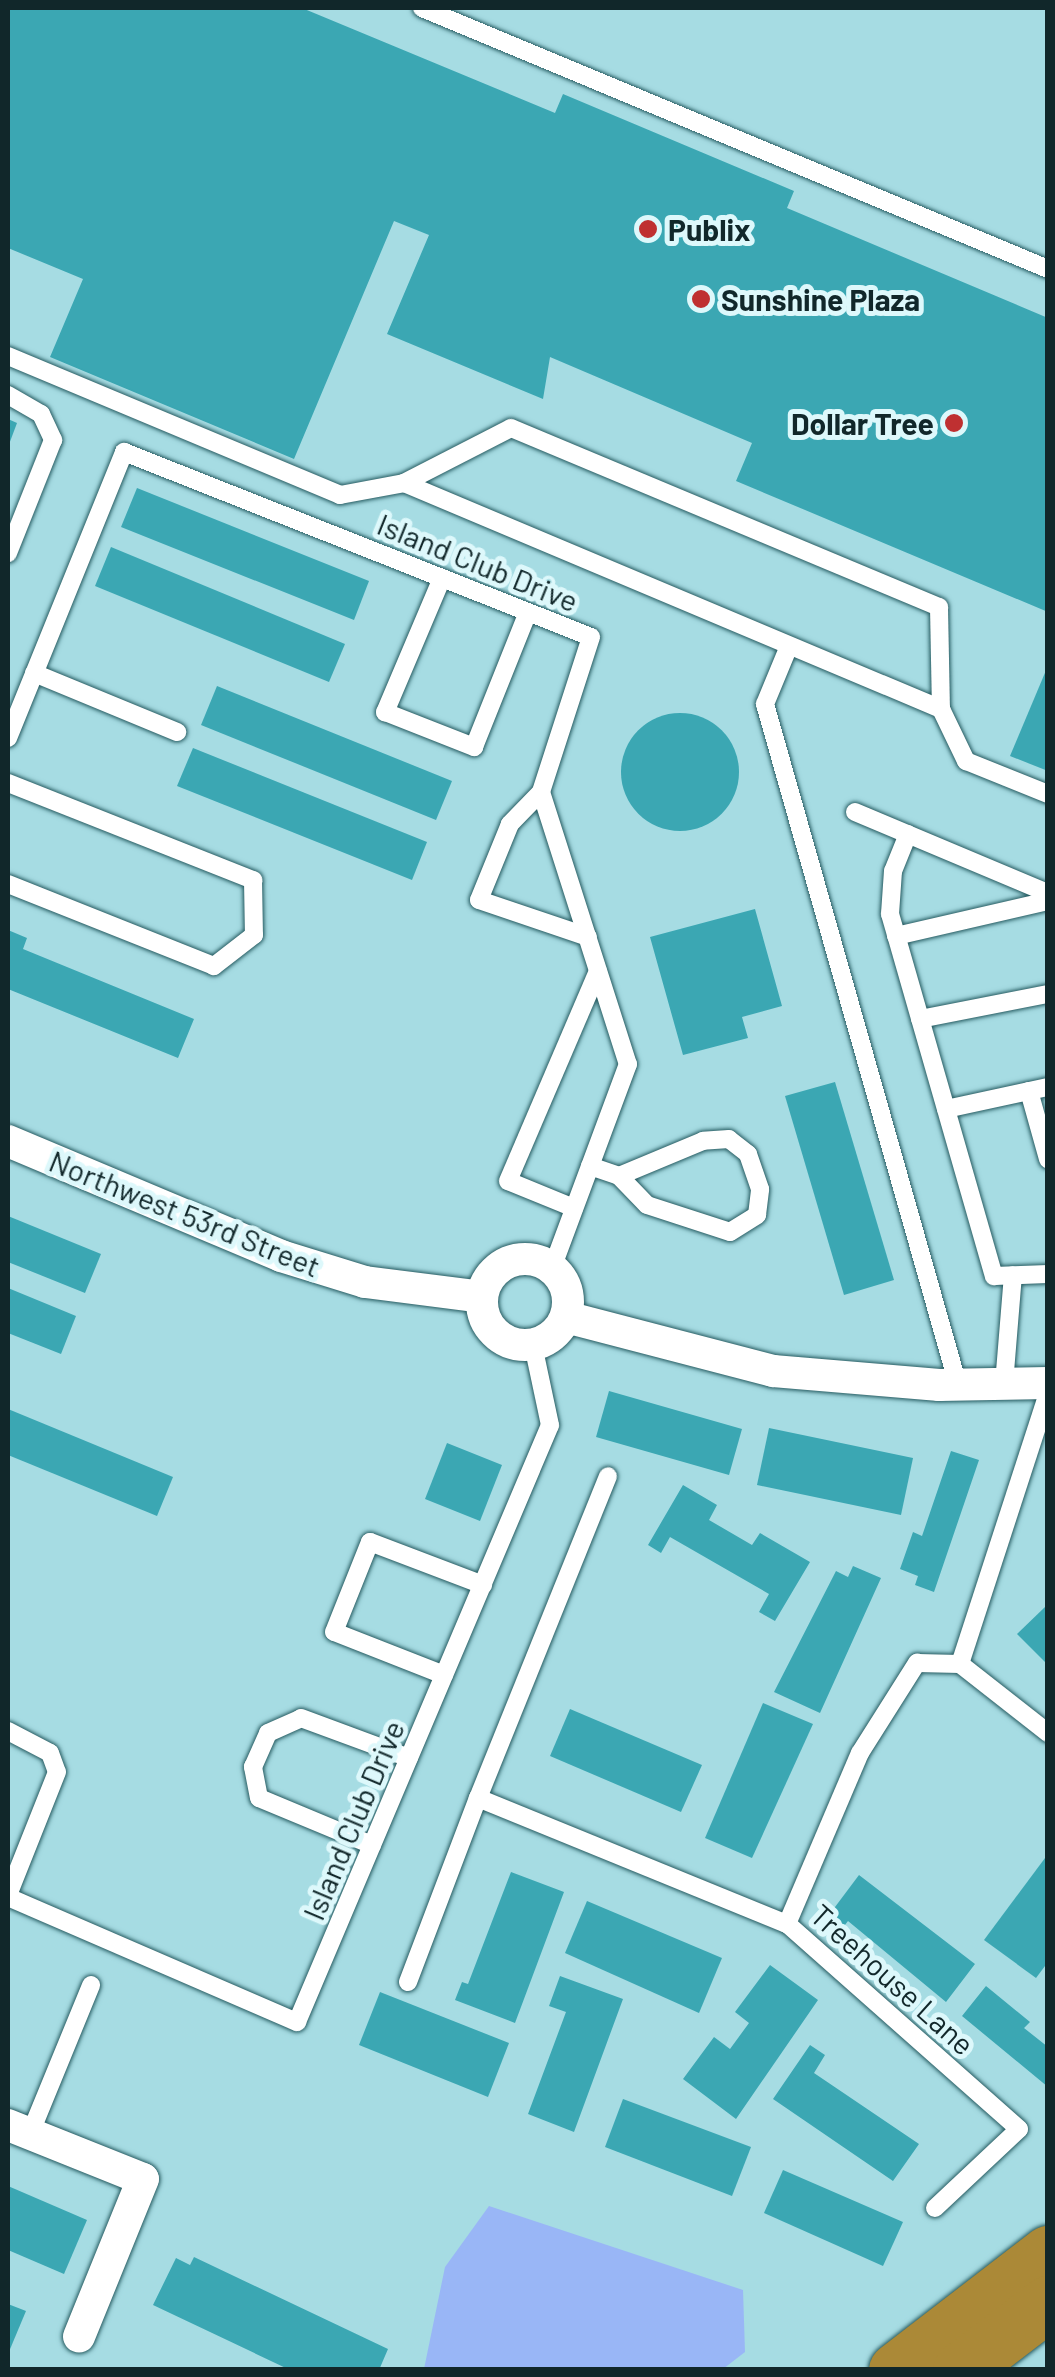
<!DOCTYPE html>
<html>
<head>
<meta charset="utf-8">
<style>
  body { margin:0 }
  #map { position:relative; width:1055px; height:2377px; overflow:hidden; background:#a6dce3; font-family:Barlow,sans-serif }
  div>[style] { position:absolute }
  [style*='--x'] { left:calc(var(--x)*1px); top:calc(var(--y)*1px); width:calc(var(--w)*1px); rotate:calc(var(--a)*1deg) }
  .water>* { inset:0; background:#99b6f6 }
  .building>* { inset:0; background:#3ba7b3 }
  .round { border-radius:50% }
  .roads { filter:drop-shadow(0 0 2px #265b61) drop-shadow(0 0 2px #265b61) }
  .lane>* { height:18px; margin:-9px; padding:0 9px; transform-origin:9px; border-radius:9px; background:#fff }
  .street>* { height:32px; margin:-16px; padding:0 16px; transform-origin:16px; border-radius:16px; background:#fff }
  .street>.ring { margin:-16px; padding:0; box-sizing:content-box; background:none; border:32px solid #fff; border-radius:50% }
  .highway>* { height:55px; margin:-27.5px; padding:0 27.5px; transform-origin:27.5px; border-radius:27.5px; background:#ab8937 }
  .dots>* { width:28px; height:28px; translate:-50% -50%; box-sizing:border-box; border:5px solid #ddf8fb; border-radius:50% }
  span { translate:-50% -50%; white-space:nowrap; text-align:center; line-height:1.15; -webkit-text-stroke:10px #ddf8fb; paint-order:stroke }
  .poi-label { font-size:30px; color:#11272a; font-weight:700 }
  .left { translate:0 -50%; text-align:left }
  .right { translate:-100% -50%; text-align:right }
  .street-label { font-size:30px; color:#11272a }
  .frame { position:absolute; inset:0; border:10px solid #11272a; pointer-events:none }
</style>
</head>
<body>
<div id="map">
  <div class="water">
    <i style="clip-path:polygon(489px 2206px,743px 2290px,745px 2352px,723px 2369px,424px 2369px,445px 2267px)"></i>
  </div>
  <div class="building">
    <i style="clip-path:polygon(8px 8px,302px 8px,555px 113px,563px 94px,794px 191px,787px 208px,1048px 318px,1048px 612px,736px 481px,752px 443px,550px 357px,543px 399px,387px 334px,429px 235px,394px 221px,294px 459px,50px 357px,83px 279px,8px 248px)"></i>
    <i style="clip-path:polygon(8px 419px,17px 423px,8px 447px)"></i>
    <i style="clip-path:polygon(137px 488px,369px 581px,354px 620px,121px 527px)"></i>
    <i style="clip-path:polygon(111px 547px,345px 644px,329px 682px,95px 586px)"></i>
    <i style="clip-path:polygon(1047px 668px,1048px 668px,1048px 771px,1010px 756px)"></i>
    <i style="clip-path:polygon(217px 686px,452px 781px,436px 820px,201px 725px)"></i>
    <i class="round" style="left:621px;top:713px;width:118px;height:118px"></i>
    <i style="clip-path:polygon(193px 748px,427px 842px,412px 880px,177px 786px)"></i>
    <i style="clip-path:polygon(755px 909px,782px 1006px,742px 1017px,748px 1038px,683px 1055px,650px 937px)"></i>
    <i style="clip-path:polygon(8px 930px,27px 938px,23px 949px,194px 1019px,178px 1058px,8px 989px)"></i>
    <i style="clip-path:polygon(835px 1082px,894px 1280px,844px 1295px,785px 1096px)"></i>
    <i style="clip-path:polygon(8px 1216px,101px 1254px,85px 1293px,8px 1262px)"></i>
    <i style="clip-path:polygon(8px 1288px,76px 1316px,61px 1354px,8px 1333px)"></i>
    <i style="clip-path:polygon(609px 1391px,742px 1429px,729px 1475px,596px 1437px)"></i>
    <i style="clip-path:polygon(8px 1409px,173px 1477px,157px 1516px,8px 1455px)"></i>
    <i style="clip-path:polygon(769px 1428px,913px 1458px,901px 1515px,757px 1485px)"></i>
    <i style="clip-path:polygon(447px 1443px,502px 1465px,480px 1521px,425px 1499px)"></i>
    <i style="clip-path:polygon(951px 1451px,979px 1460px,934px 1592px,915px 1585px,918px 1576px,900px 1569px,913px 1532px,922px 1536px)"></i>
    <i style="clip-path:polygon(683px 1485px,717px 1505px,709px 1520px,752px 1545px,760px 1533px,810px 1562px,775px 1621px,759px 1612px,769px 1594px,670px 1537px,661px 1553px,648px 1545px)"></i>
    <i style="clip-path:polygon(853px 1566px,881px 1578px,820px 1713px,774px 1692px,836px 1571px,848px 1577px)"></i>
    <i style="clip-path:polygon(1045px 1607px,1048px 1609px,1048px 1665px,1017px 1634px)"></i>
    <i style="clip-path:polygon(763px 1703px,813px 1724px,752px 1858px,705px 1838px)"></i>
    <i style="clip-path:polygon(570px 1709px,702px 1765px,681px 1812px,550px 1756px)"></i>
    <i style="clip-path:polygon(1048px 1854px,1048px 1962px,1036px 1978px,984px 1940px)"></i>
    <i style="clip-path:polygon(511px 1872px,564px 1892px,515px 2023px,455px 2000px,462px 1982px,468px 1984px)"></i>
    <i style="clip-path:polygon(859px 1875px,975px 1964px,946px 2002px,848px 1921px,841px 1930px,826px 1919px)"></i>
    <i style="clip-path:polygon(587px 1901px,722px 1958px,699px 2013px,565px 1953px)"></i>
    <i style="clip-path:polygon(770px 1965px,818px 2000px,736px 2119px,683px 2079px,714px 2037px,730px 2049px,749px 2023px,735px 2012px)"></i>
    <i style="clip-path:polygon(560px 1976px,623px 1999px,574px 2132px,528px 2114px,566px 2012px,549px 2006px)"></i>
    <i style="clip-path:polygon(986px 1986px,1030px 2022px,1024px 2028px,1048px 2047px,1048px 2087px,962px 2016px)"></i>
    <i style="clip-path:polygon(380px 1992px,509px 2043px,488px 2097px,359px 2045px)"></i>
    <i style="clip-path:polygon(810px 2045px,825px 2055px,814px 2073px,919px 2144px,893px 2181px,773px 2099px)"></i>
    <i style="clip-path:polygon(623px 2099px,751px 2147px,732px 2196px,605px 2147px)"></i>
    <i style="clip-path:polygon(783px 2170px,903px 2222px,883px 2266px,764px 2213px)"></i>
    <i style="clip-path:polygon(8px 2186px,87px 2220px,64px 2274px,8px 2250px)"></i>
    <i style="clip-path:polygon(194px 2257px,388px 2349px,379px 2370px,290px 2370px,153px 2305px,176px 2258px,190px 2265px)"></i>
    <i style="clip-path:polygon(8px 2304px,26px 2311px,8px 2354px)"></i>
  </div>
  <div class="roads">
    <div class="lane">
      <i style="--x:422;--y:8;--w:678;--a:22.63"></i>
      <i style="--x:8;--y:356;--w:360;--a:22.7"></i>
      <i style="--x:340;--y:495;--w:65;--a:-10.6"></i>
      <i style="--x:404;--y:483;--w:583;--a:22.82"></i>
      <i style="--x:941;--y:709;--w:58;--a:64.3"></i>
      <i style="--x:966;--y:761;--w:88;--a:21.9"></i>
      <i style="--x:8;--y:395;--w:38;--a:30"></i>
      <i style="--x:41;--y:414;--w:29;--a:65"></i>
      <i style="--x:53;--y:440;--w:122;--a:111.7"></i>
      <i style="--x:404;--y:483;--w:120;--a:-27.2"></i>
      <i style="--x:511;--y:428;--w:464;--a:22.7"></i>
      <i style="--x:939;--y:607;--w:102;--a:88.9"></i>
      <i style="--x:442;--y:578;--w:146;--a:113"></i>
      <i style="--x:385;--y:712;--w:96;--a:21.5"></i>
      <i style="--x:474;--y:747;--w:145;--a:-68.2"></i>
      <i style="--x:789;--y:646;--w:63;--a:112.5"></i>
      <i style="--x:765;--y:704;--w:708;--a:74.18"></i>
      <i style="--x:34;--y:673;--w:155;--a:22.4"></i>
      <i style="--x:8;--y:738;--w:309;--a:-67.9"></i>
      <i style="--x:124;--y:452;--w:502;--a:21.61"></i>
      <i style="--x:591;--y:637;--w:163;--a:107.9"></i>
      <i style="--x:541;--y:792;--w:286;--a:72.3"></i>
      <i style="--x:628;--y:1064;--w:218;--a:110.4"></i>
      <i style="--x:8;--y:783;--w:264;--a:21.6"></i>
      <i style="--x:253;--y:880;--w:55;--a:89"></i>
      <i style="--x:254;--y:935;--w:51;--a:142.2"></i>
      <i style="--x:214;--y:966;--w:222;--a:-158.3"></i>
      <i style="--x:541;--y:792;--w:45;--a:134.1"></i>
      <i style="--x:510;--y:824;--w:82;--a:112.2"></i>
      <i style="--x:479;--y:900;--w:115;--a:18.7"></i>
      <i style="--x:855;--y:812;--w:209;--a:22.8"></i>
      <i style="--x:908;--y:834;--w:40;--a:112"></i>
      <i style="--x:893;--y:871;--w:43;--a:94"></i>
      <i style="--x:890;--y:914;--w:377;--a:74"></i>
      <i style="--x:994;--y:1276;--w:54;--a:-2.1"></i>
      <i style="--x:896;--y:936;--w:156;--a:-13"></i>
      <i style="--x:920;--y:1019;--w:130;--a:-11.1"></i>
      <i style="--x:1029;--y:1091;--w:71;--a:74.4"></i>
      <i style="--x:946;--y:1109;--w:104;--a:-12.2"></i>
      <i style="--x:590;--y:1166;--w:31;--a:19"></i>
      <i style="--x:619;--y:1176;--w:40;--a:46"></i>
      <i style="--x:647;--y:1205;--w:87;--a:18"></i>
      <i style="--x:730;--y:1232;--w:32;--a:-32"></i>
      <i style="--x:757;--y:1215;--w:26;--a:-83"></i>
      <i style="--x:760;--y:1189;--w:37;--a:-109"></i>
      <i style="--x:748;--y:1154;--w:24;--a:-142"></i>
      <i style="--x:729;--y:1139;--w:26;--a:176"></i>
      <i style="--x:703;--y:1141;--w:91;--a:157.4"></i>
      <i style="--x:574;--y:1208;--w:71;--a:-157.8"></i>
      <i style="--x:508;--y:1181;--w:228;--a:-66.8"></i>
      <i style="--x:1004;--y:1384;--w:109;--a:-85.3"></i>
      <i style="--x:960;--y:1664;--w:112;--a:38.1"></i>
      <i style="--x:444;--y:1675;--w:118;--a:-158.6"></i>
      <i style="--x:334;--y:1632;--w:97;--a:-68.2"></i>
      <i style="--x:370;--y:1542;--w:121;--a:20.8"></i>
      <i style="--x:8;--y:1731;--w:47;--a:27.6"></i>
      <i style="--x:50;--y:1753;--w:20;--a:70"></i>
      <i style="--x:57;--y:1772;--w:132;--a:111.7"></i>
      <i style="--x:478;--y:1798;--w:347;--a:-68"></i>
      <i style="--x:372;--y:1845;--w:122;--a:-157.4"></i>
      <i style="--x:259;--y:1798;--w:32;--a:-101"></i>
      <i style="--x:253;--y:1767;--w:37;--a:-66"></i>
      <i style="--x:268;--y:1733;--w:36;--a:-24"></i>
      <i style="--x:301;--y:1718;--w:115;--a:20.3"></i>
      <i style="--x:8;--y:1897;--w:315;--a:23.4"></i>
      <i style="--x:297;--y:2022;--w:648;--a:-67.03"></i>
      <i style="--x:550;--y:1425;--w:82;--a:-102"></i>
      <i style="--x:408;--y:1982;--w:197;--a:-69.2"></i>
      <i style="--x:478;--y:1798;--w:334;--a:22.2"></i>
      <i style="--x:30;--y:2134;--w:161;--a:-67.7"></i>
      <i style="--x:935;--y:2208;--w:115;--a:-43.2"></i>
      <i style="--x:1019;--y:2129;--w:310;--a:-138.5"></i>
      <i style="--x:787;--y:1924;--w:186;--a:-66.9"></i>
      <i style="--x:860;--y:1753;--w:107;--a:-57.7"></i>
      <i style="--x:917;--y:1663;--w:43;--a:1.3"></i>
      <i style="--x:960;--y:1664;--w:285;--a:-72"></i>
    </div>
    <div class="street">
      <i style="--x:8;--y:1141;--w:296;--a:22.8"></i>
      <i style="--x:281;--y:1256;--w:88;--a:17.2"></i>
      <i style="--x:365;--y:1282;--w:118;--a:7.3"></i>
      <i class="ring" style="left:482px;top:1259px;width:54px;height:54px"></i>
      <i style="--x:566;--y:1317;--w:214;--a:14.6"></i>
      <i style="--x:773;--y:1371;--w:167;--a:4.8"></i>
      <i style="--x:939;--y:1385;--w:109;--a:-1.1"></i>
      <i style="--x:8;--y:2125;--w:145;--a:21.8"></i>
      <i style="--x:143;--y:2179;--w:170;--a:112.1"></i>
    </div>
    <div class="highway">
      <i style="--x:896;--y:2370;--w:192;--a:-37.6"></i>
      <i style="--x:960;--y:2370;--w:111;--a:-37.3"></i>
    </div>
  </div>
  <div class="dots">
    <i style="left:648px;top:229px;background:#bf3031"></i>
    <i style="left:701px;top:299px;background:#bf3031"></i>
    <i style="left:954px;top:423px;background:#bf3031"></i>
  </div>
  <div class="poi-label">
    <span class="left" style="left:668px;top:229px">Publix</span>
    <span class="left" style="left:721px;top:299px">Sunshine Plaza</span>
    <span class="right" style="left:934px;top:423px">Dollar Tree</span>
  </div>
  <div class="street-label">
    <span style="left:478px;top:562px;rotate:22deg">Island Club Drive</span>
    <span style="left:185px;top:1213px;rotate:22deg">Northwest 53rd Street</span>
    <span style="left:353px;top:1820px;rotate:-67deg">Island Club Drive</span>
    <span style="left:893px;top:1979px;rotate:42deg">Treehouse Lane</span>
  </div>
  <div class="frame"></div>
</div>
</body>
</html>
